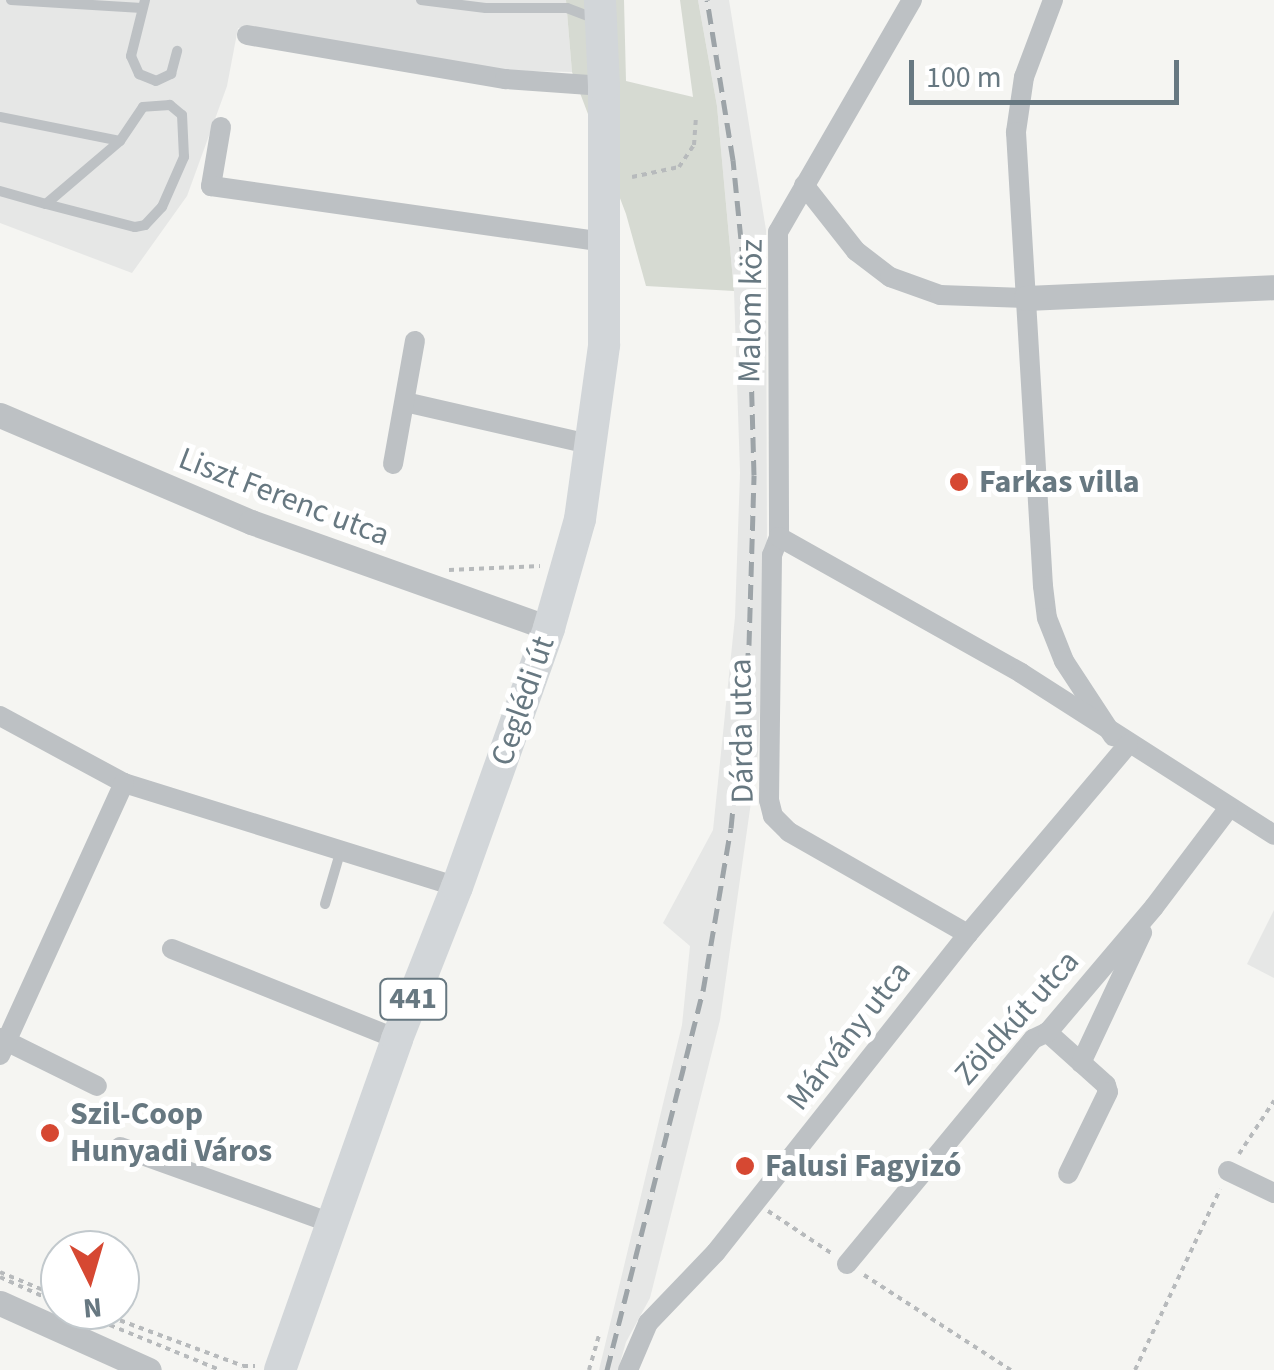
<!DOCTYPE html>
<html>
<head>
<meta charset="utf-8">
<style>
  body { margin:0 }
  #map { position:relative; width:1274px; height:1370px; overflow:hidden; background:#f5f5f2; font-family:"Source Sans 3",sans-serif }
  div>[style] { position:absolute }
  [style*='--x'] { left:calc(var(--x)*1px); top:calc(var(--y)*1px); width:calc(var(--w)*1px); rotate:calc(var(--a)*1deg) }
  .built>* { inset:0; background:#e6e7e6 }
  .green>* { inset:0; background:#d6dad2 }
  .path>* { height:4px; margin-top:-2px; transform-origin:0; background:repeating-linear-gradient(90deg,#b7babc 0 5px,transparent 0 10px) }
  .service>* { height:10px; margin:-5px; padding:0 5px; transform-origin:5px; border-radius:5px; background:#bdc1c4 }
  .minor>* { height:20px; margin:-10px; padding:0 10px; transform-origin:10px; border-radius:10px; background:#bdc1c4 }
  .tertiary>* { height:25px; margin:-12.5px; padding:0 12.5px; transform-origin:12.5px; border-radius:12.5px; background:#bdc1c4 }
  .primary>* { height:32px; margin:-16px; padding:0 16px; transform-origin:16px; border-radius:16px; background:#d2d6d9 }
  .rail>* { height:5px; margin-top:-2.5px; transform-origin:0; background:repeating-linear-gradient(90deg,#9da4a8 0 15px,transparent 0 23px) }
  .dots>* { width:28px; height:28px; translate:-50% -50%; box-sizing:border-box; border:5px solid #fff; border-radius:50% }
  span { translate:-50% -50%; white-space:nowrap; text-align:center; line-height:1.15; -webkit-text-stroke:10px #fff; paint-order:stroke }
  .shield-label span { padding:2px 8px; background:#fff; border:2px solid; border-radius:8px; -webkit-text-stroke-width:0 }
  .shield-label { font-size:30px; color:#677881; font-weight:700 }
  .street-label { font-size:32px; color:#677881 }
  .poi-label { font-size:32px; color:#677881; font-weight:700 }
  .left { translate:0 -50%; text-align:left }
  .north { position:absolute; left:40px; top:1230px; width:100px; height:100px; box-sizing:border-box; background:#fff; border:2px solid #c2c9cd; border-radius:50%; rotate:175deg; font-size:28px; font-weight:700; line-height:40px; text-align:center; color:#677881 }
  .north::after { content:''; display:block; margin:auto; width:35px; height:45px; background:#d64832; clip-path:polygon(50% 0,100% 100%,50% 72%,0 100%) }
  .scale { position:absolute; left:909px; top:60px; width:270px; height:45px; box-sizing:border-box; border:5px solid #677881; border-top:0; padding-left:12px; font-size:30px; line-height:35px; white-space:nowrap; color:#677881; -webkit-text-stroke:8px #fff; paint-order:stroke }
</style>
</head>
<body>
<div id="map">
  <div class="built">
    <i style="clip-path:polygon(0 0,566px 0,572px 72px,491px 70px,238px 28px,227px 86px,187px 196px,132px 273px,0 223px)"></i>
    <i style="clip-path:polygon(698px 0,729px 0,766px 230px,767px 560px,758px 753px,720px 1020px,684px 1163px,650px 1298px,626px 1342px,618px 1370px,599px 1370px,682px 1025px,690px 946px,663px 923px,713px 830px,735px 617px,740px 473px,734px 291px,717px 106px)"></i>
    <i style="clip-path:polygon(1274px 910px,1274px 978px,1247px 964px)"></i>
  </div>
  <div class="green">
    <i style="clip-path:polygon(566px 0,624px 0,626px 81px,693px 97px,680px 0,698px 0,717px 106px,734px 291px,646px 286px,626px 214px,572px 72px)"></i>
  </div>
  <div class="path">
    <i style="--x:632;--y:177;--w:48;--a:-12"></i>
    <i style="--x:679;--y:167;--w:27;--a:-56"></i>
    <i style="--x:694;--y:145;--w:27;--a:-86"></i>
    <i style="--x:449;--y:570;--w:91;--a:-2.5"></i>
    <i style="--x:1239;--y:1154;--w:64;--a:-56.6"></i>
    <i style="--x:768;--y:1211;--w:76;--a:33.7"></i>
    <i style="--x:0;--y:1272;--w:65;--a:22.6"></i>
    <i style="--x:864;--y:1275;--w:175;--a:32.9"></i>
    <i style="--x:0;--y:1277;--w:66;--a:24.2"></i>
    <i style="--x:73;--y:1310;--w:159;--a:22.2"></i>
    <i style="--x:92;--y:1310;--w:161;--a:20.3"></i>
    <i style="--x:243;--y:1366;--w:12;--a:0"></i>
    <i style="--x:589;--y:1370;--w:36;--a:-74"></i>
    <i style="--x:1135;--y:1370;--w:200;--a:-64.8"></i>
  </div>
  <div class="service">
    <i style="--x:11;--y:0;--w:131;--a:3.5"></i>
    <i style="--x:145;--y:0;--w:58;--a:104"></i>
    <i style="--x:131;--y:56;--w:20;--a:66"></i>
    <i style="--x:139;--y:74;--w:18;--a:22"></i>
    <i style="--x:156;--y:81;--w:17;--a:-25"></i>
    <i style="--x:171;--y:74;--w:24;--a:-75"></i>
    <i style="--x:421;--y:0;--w:65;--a:7"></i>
    <i style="--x:486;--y:8;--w:81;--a:0"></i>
    <i style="--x:567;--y:8;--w:28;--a:21"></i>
    <i style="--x:0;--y:117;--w:122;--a:11.3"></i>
    <i style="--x:0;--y:191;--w:48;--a:15.8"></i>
    <i style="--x:46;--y:204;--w:92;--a:14.5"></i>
    <i style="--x:135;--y:227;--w:10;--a:-11"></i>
    <i style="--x:145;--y:225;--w:25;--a:-47"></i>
    <i style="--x:162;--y:207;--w:55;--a:-66.3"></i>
    <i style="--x:184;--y:157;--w:42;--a:-92.7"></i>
    <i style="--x:182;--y:115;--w:16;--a:-140"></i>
    <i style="--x:170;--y:105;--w:27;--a:176"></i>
    <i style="--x:143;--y:107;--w:41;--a:124.1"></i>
    <i style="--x:120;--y:141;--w:97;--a:139.6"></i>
    <i style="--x:325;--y:904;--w:53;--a:-73.6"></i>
  </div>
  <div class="minor">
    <i style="--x:912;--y:0;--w:268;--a:120"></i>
    <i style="--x:778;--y:232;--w:305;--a:89.8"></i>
    <i style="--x:779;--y:537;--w:19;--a:111"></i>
    <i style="--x:772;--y:555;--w:245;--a:90.7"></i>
    <i style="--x:769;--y:800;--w:16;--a:76"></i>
    <i style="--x:773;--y:816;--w:23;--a:45"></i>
    <i style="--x:789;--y:832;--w:206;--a:29.7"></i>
    <i style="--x:1053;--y:0;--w:82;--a:110.6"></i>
    <i style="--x:1024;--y:77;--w:56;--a:98.3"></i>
    <i style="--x:1016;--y:132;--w:455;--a:86.6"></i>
    <i style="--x:1043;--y:586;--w:32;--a:83"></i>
    <i style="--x:1047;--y:618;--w:46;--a:68.4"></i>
    <i style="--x:1064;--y:661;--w:90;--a:56.8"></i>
    <i style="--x:247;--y:35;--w:262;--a:9.7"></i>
    <i style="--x:505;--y:79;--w:99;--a:4"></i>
    <i style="--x:221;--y:127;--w:60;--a:99.6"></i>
    <i style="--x:211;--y:186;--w:398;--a:8.1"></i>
    <i style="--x:804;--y:185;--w:84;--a:51.8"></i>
    <i style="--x:856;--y:251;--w:43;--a:37.4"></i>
    <i style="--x:890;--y:277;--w:53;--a:19.8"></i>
    <i style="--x:940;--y:295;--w:86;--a:2"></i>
    <i style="--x:405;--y:402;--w:193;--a:12.9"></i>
    <i style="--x:393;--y:464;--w:125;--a:-79.9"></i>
    <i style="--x:779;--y:537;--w:278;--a:29.3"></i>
    <i style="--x:1021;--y:673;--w:300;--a:32.6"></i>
    <i style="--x:0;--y:716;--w:141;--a:28.4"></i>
    <i style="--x:124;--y:783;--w:349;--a:17.3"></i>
    <i style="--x:172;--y:949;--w:242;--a:21.8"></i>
    <i style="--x:1047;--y:1032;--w:79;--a:41.9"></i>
    <i style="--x:1106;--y:1085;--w:7;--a:74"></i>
    <i style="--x:1108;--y:1092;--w:91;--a:116"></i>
    <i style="--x:0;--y:1038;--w:108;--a:26.3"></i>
    <i style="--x:0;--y:1055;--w:299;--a:-65.5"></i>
    <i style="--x:1081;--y:1063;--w:144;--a:-64.9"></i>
    <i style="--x:120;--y:1147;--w:224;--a:19.8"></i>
    <i style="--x:1228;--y:1171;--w:51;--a:25.6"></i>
    <i style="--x:847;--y:1264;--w:292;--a:-50.4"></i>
    <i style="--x:1033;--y:1039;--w:17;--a:-25"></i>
    <i style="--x:1048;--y:1032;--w:164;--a:-49.7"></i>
    <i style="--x:1154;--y:907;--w:123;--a:-52.9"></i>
    <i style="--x:628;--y:1370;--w:51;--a:-66.9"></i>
    <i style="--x:648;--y:1323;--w:98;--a:-46.2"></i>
    <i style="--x:716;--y:1252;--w:406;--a:-51.6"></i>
    <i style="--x:968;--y:934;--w:248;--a:-49.8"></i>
  </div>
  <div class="tertiary">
    <i style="--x:1026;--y:298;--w:248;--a:-2.5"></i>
    <i style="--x:0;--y:415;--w:273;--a:23.1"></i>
    <i style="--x:251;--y:522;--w:316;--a:19.6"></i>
    <i style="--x:0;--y:1303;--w:163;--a:24.2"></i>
  </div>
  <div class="primary">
    <i style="--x:280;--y:1370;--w:351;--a:-70.5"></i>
    <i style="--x:397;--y:1039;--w:163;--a:-68.5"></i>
    <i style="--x:457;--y:887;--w:275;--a:-70.4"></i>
    <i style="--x:549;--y:628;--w:113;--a:-74.1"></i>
    <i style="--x:580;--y:519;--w:176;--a:-82.1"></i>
    <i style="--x:604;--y:345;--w:259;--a:-90"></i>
    <i style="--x:604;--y:86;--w:86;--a:-92.7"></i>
  </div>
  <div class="rail">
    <i style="--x:607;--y:1370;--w:391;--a:-75.8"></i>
    <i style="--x:703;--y:991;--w:165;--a:-80.3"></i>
    <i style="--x:731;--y:828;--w:184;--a:-84.4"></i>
    <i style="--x:749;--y:645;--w:170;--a:-88.3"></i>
    <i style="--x:754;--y:475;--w:145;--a:-91.6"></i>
    <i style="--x:750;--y:330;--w:171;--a:-95.7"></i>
    <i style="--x:733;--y:160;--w:162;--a:-99.2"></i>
  </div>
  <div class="dots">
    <i style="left:959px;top:482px;background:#d64832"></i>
    <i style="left:50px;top:1133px;background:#d64832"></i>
    <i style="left:745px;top:1166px;background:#d64832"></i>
  </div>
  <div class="shield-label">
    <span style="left:413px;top:999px">441</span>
  </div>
  <div class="street-label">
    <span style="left:751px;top:311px;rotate:-89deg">Malom köz</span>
    <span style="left:284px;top:497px;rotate:21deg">Liszt Ferenc utca</span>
    <span style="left:523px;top:701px;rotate:-71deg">Ceglédi út</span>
    <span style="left:742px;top:731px;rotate:-91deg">Dárda utca</span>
    <span style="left:1017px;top:1018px;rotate:-48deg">Zöldkút utca</span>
    <span style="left:849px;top:1036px;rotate:-52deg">Márvány utca</span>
  </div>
  <div class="poi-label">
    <span class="left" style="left:979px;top:482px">Farkas villa</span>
    <span class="left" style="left:70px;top:1133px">Szil-Coop<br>Hunyadi Város</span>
    <span class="left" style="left:765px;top:1166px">Falusi Fagyizó</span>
  </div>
  <div class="north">N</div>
  <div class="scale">100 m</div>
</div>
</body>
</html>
